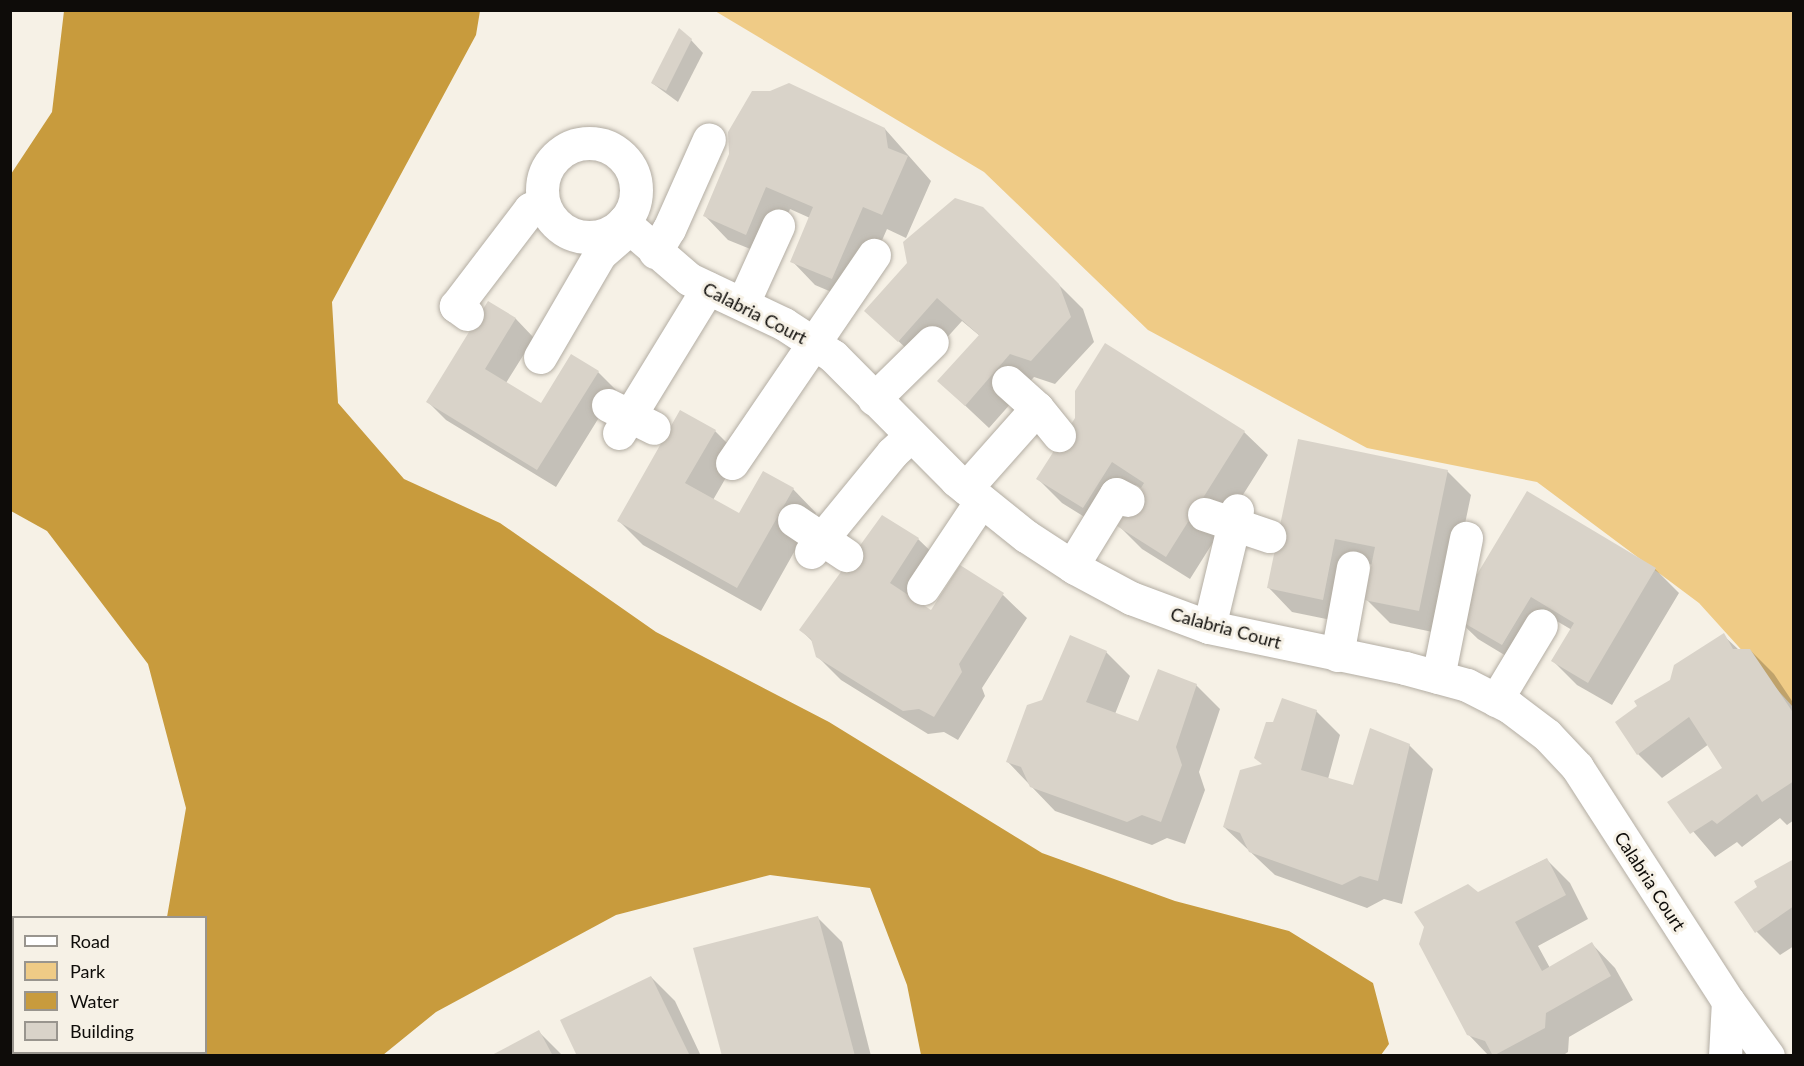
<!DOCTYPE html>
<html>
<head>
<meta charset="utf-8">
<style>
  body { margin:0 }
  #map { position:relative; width:1804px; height:1066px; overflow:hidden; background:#f6f1e6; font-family:Lato,sans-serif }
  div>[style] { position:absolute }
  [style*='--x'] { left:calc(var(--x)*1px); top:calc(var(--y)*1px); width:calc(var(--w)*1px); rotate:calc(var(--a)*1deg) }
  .green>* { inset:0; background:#efcb86 }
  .water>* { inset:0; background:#c89b3d }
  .shadow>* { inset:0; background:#0003 }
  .building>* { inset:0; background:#d9d3c9 }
  .roads { filter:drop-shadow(0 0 2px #b3ada3) drop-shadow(0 0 2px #b3ada3) }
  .minor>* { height:33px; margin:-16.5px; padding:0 16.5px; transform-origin:16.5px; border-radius:16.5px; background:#fff }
  .minor>.ring { margin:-16.5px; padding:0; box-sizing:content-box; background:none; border:33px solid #fff; border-radius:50% }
  span { translate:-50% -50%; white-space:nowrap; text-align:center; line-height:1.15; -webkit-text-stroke:6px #f6f1e6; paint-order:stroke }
  .street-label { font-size:18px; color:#0e0c09 }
  .frame { position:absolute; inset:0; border:12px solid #0e0c09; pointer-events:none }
  .legend { position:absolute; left:12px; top:916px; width:195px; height:138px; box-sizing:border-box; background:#f6f1e6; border:2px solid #99958e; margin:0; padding:8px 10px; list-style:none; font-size:18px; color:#0e0c09 }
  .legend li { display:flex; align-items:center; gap:12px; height:30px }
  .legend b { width:30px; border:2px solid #99958e }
</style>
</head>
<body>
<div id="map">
  <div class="green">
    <i style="clip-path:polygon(715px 11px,1793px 11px,1793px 707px,1699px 603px,1537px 482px,1367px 448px,1148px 330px,984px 172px)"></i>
  </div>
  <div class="water">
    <i style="clip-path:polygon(64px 11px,480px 11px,476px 35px,332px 302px,338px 403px,404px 479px,500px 523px,656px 632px,829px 722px,1042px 853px,1175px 901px,1289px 931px,1373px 983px,1389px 1044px,1381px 1055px,921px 1055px,907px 985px,870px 888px,770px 875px,616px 915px,436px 1012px,383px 1055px,142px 1055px,142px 1053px,206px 1052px,206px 918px,167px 917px,186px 808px,148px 664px,47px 531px,11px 511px,11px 174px,52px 112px)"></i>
  </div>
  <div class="shadow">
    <i style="clip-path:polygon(691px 40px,703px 53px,678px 102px,652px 83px)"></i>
    <i style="clip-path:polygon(885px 129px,931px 181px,906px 238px,887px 229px,855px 302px,815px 285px,792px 261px,810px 218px,790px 209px,770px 257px,728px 240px,705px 216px)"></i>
    <i style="clip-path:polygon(982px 208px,1083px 309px,1094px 342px,1055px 384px,1034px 377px,989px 428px,939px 381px,980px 336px,962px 321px,923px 364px,866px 311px)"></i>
    <i style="clip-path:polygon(489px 303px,516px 319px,534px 338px,506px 383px,542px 405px,598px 372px,616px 390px,556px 487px,446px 420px,428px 402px)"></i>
    <i style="clip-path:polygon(1077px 419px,1244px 432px,1268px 455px,1190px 579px,1142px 549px,1119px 526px,1142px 489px,1136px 485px,1107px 531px,1062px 503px,1038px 479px)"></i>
    <i style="clip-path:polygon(715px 431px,739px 455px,713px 500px,740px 515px,793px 489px,816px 513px,761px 611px,643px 545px,619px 521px)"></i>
    <i style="clip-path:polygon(1299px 441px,1447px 471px,1471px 495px,1442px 634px,1390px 623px,1366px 599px,1373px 565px,1359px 562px,1346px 623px,1292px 612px,1269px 588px)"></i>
    <i style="clip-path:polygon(1527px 493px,1655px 569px,1679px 593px,1612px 705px,1577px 685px,1553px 661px,1572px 630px,1555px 620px,1526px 668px,1478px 639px,1454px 616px)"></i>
    <i style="clip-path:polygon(918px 539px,942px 562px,916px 602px,932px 612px,1003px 595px,1027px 618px,982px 688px,985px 696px,958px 740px,944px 732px,928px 734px,841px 680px,817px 656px,814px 643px,801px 630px)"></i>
    <i style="clip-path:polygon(1723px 635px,1739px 650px,1750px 650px,1774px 674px,1794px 704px,1794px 820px,1787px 825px,1780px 818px,1742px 847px,1737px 842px,1715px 857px,1669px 803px,1724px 768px,1709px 744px,1662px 778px,1638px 754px,1671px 681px)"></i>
    <i style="clip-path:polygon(1106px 652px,1130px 676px,1115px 714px,1139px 722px,1196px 685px,1220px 709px,1199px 772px,1205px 790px,1185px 844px,1167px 838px,1152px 845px,1055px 811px,1007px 761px,1043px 701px)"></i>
    <i style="clip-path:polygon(1316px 711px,1340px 735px,1328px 779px,1354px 787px,1409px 745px,1433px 769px,1402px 904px,1384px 899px,1367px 908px,1275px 875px,1224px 827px,1263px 765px)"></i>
    <i style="clip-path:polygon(1546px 859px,1570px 883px,1588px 919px,1538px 946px,1550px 968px,1592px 944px,1615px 968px,1633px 1000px,1569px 1037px,1568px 1052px,1562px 1056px,1489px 1056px,1468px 1034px,1478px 893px)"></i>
    <i style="clip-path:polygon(1794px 861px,1794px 946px,1780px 955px,1757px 932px,1760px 887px)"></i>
    <i style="clip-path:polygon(818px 918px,842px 942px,871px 1056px,724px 1056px)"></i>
    <i style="clip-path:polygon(651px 977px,675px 1001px,701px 1056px,578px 1056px)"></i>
    <i style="clip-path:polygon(539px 1032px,563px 1056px,493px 1056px)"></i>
  </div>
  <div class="building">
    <i style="clip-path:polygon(679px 28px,692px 39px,666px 91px,651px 83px)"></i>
    <i style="clip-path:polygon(789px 83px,885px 128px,888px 148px,908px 156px,882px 215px,863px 207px,832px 279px,790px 262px,813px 207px,766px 187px,746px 235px,703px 216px,729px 154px,728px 132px,752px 91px,770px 91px)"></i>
    <i style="clip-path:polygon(955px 198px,983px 207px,1059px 284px,1071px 317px,1031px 361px,1010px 354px,965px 406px,937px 381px,979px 335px,937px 298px,898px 342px,864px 311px,907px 263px,903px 242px)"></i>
    <i style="clip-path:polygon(488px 301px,516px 318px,485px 369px,541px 403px,571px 354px,599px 371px,537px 470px,426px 402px)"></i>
    <i style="clip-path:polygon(1105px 343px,1245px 431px,1166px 557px,1117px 526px,1144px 483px,1112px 462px,1083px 508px,1036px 479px,1075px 418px,1075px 391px)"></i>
    <i style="clip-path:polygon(680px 410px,716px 430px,685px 483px,739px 513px,763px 471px,794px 488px,737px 588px,617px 521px)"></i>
    <i style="clip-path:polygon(1298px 439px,1448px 470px,1419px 611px,1364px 600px,1375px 547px,1335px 539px,1323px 600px,1267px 588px)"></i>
    <i style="clip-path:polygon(1527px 491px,1656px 568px,1588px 683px,1551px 661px,1574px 623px,1531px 597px,1502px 645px,1452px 616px)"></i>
    <i style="clip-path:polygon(882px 515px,919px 538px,890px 583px,931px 610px,960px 565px,1004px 593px,959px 664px,962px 672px,934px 717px,919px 709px,903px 711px,816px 657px,811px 639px,799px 630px)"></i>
    <i style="clip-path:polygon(1724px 633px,1733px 649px,1750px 649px,1794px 714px,1794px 781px,1762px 802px,1757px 794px,1717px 824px,1712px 820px,1690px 834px,1667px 802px,1722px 768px,1689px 717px,1637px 755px,1615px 722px,1637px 706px,1634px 701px,1670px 680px,1674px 665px)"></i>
    <i style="clip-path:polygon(1070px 635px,1107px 651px,1086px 702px,1138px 721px,1158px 669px,1197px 684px,1176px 747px,1182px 765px,1161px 822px,1142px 815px,1127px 822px,1030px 787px,1021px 767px,1006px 762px,1027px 705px,1042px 700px)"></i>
    <i style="clip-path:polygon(1282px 698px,1317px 710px,1301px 770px,1353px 785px,1370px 728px,1410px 744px,1378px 881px,1360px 876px,1342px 885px,1249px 852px,1240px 833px,1223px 827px,1240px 770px,1262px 764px,1254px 758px,1266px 722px,1273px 722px)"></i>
    <i style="clip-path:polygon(1547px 858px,1566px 895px,1515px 922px,1542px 971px,1592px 942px,1611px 976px,1546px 1013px,1545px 1028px,1493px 1056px,1485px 1041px,1467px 1035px,1419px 944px,1424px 927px,1414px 912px,1468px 884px,1478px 892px)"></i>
    <i style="clip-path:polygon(1794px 859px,1794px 906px,1755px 933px,1734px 902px,1757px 887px,1754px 881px)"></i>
    <i style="clip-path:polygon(818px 916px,855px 1056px,722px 1056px,693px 948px)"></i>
    <i style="clip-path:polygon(651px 976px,690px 1056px,577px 1056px,560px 1020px)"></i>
    <i style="clip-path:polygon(539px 1030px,553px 1056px,490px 1056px)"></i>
  </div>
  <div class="roads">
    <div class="minor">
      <i class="ring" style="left:542px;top:143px;width:61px;height:61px"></i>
      <i style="--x:623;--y:222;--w:87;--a:40.8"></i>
      <i style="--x:689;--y:279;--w:105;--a:25.3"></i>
      <i style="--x:784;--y:324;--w:59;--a:33.1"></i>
      <i style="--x:833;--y:356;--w:175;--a:45.2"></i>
      <i style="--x:956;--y:480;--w:90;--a:38.7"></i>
      <i style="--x:1026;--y:536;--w:59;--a:33.1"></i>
      <i style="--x:1075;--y:568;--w:64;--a:28.2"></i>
      <i style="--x:1131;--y:598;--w:83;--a:20.4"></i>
      <i style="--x:1209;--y:627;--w:200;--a:11.8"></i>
      <i style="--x:1405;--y:668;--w:64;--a:15.3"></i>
      <i style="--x:1467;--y:685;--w:48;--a:27.1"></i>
      <i style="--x:1510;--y:707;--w:46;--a:37.1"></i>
      <i style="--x:1547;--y:735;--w:44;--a:46.8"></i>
      <i style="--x:1577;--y:767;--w:278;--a:57.2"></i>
      <i style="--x:1728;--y:1001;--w:68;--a:54"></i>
      <i style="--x:655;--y:252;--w:27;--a:-59"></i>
      <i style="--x:669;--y:229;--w:98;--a:-66"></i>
      <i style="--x:743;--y:303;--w:85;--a:-65.6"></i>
      <i style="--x:467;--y:314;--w:14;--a:-144"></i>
      <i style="--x:456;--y:306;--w:122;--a:-52.7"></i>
      <i style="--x:530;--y:209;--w:14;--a:-21"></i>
      <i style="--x:540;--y:357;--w:119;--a:-59.8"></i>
      <i style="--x:600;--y:254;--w:38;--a:-41"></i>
      <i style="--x:1008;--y:382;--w:39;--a:42"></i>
      <i style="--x:874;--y:399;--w:81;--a:-44.5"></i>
      <i style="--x:608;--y:405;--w:51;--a:26.6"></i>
      <i style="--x:619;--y:433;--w:170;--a:-58.5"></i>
      <i style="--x:732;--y:463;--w:252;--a:-55.7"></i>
      <i style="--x:966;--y:488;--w:107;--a:-48.4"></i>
      <i style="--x:1037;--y:408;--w:35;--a:51"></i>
      <i style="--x:1204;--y:514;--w:69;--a:18.7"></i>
      <i style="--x:794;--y:520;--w:63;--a:33.9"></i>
      <i style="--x:811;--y:552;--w:128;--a:-50.7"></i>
      <i style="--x:892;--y:453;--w:26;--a:-43"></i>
      <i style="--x:1072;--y:566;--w:84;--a:-58.6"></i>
      <i style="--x:1116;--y:494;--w:13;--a:27"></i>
      <i style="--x:923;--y:588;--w:105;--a:-56.3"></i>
      <i style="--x:1209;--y:627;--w:120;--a:-76.5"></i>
      <i style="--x:1337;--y:655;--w:89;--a:-79.7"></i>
      <i style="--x:1438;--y:677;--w:142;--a:-78.6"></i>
      <i style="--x:1496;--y:700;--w:87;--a:-59"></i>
      <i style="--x:1725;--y:1056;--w:55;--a:-86.9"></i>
    </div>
  </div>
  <div class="street-label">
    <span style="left:755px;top:313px;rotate:27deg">Calabria Court</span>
    <span style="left:1226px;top:628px;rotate:15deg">Calabria Court</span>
    <span style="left:1650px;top:881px;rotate:57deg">Calabria Court</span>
  </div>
  <div class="frame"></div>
  <ul class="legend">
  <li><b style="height:8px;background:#fff"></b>Road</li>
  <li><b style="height:16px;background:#efcb86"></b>Park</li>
  <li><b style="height:16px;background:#c89b3d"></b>Water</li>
  <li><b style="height:16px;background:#d9d3c9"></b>Building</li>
  </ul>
</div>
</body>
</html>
